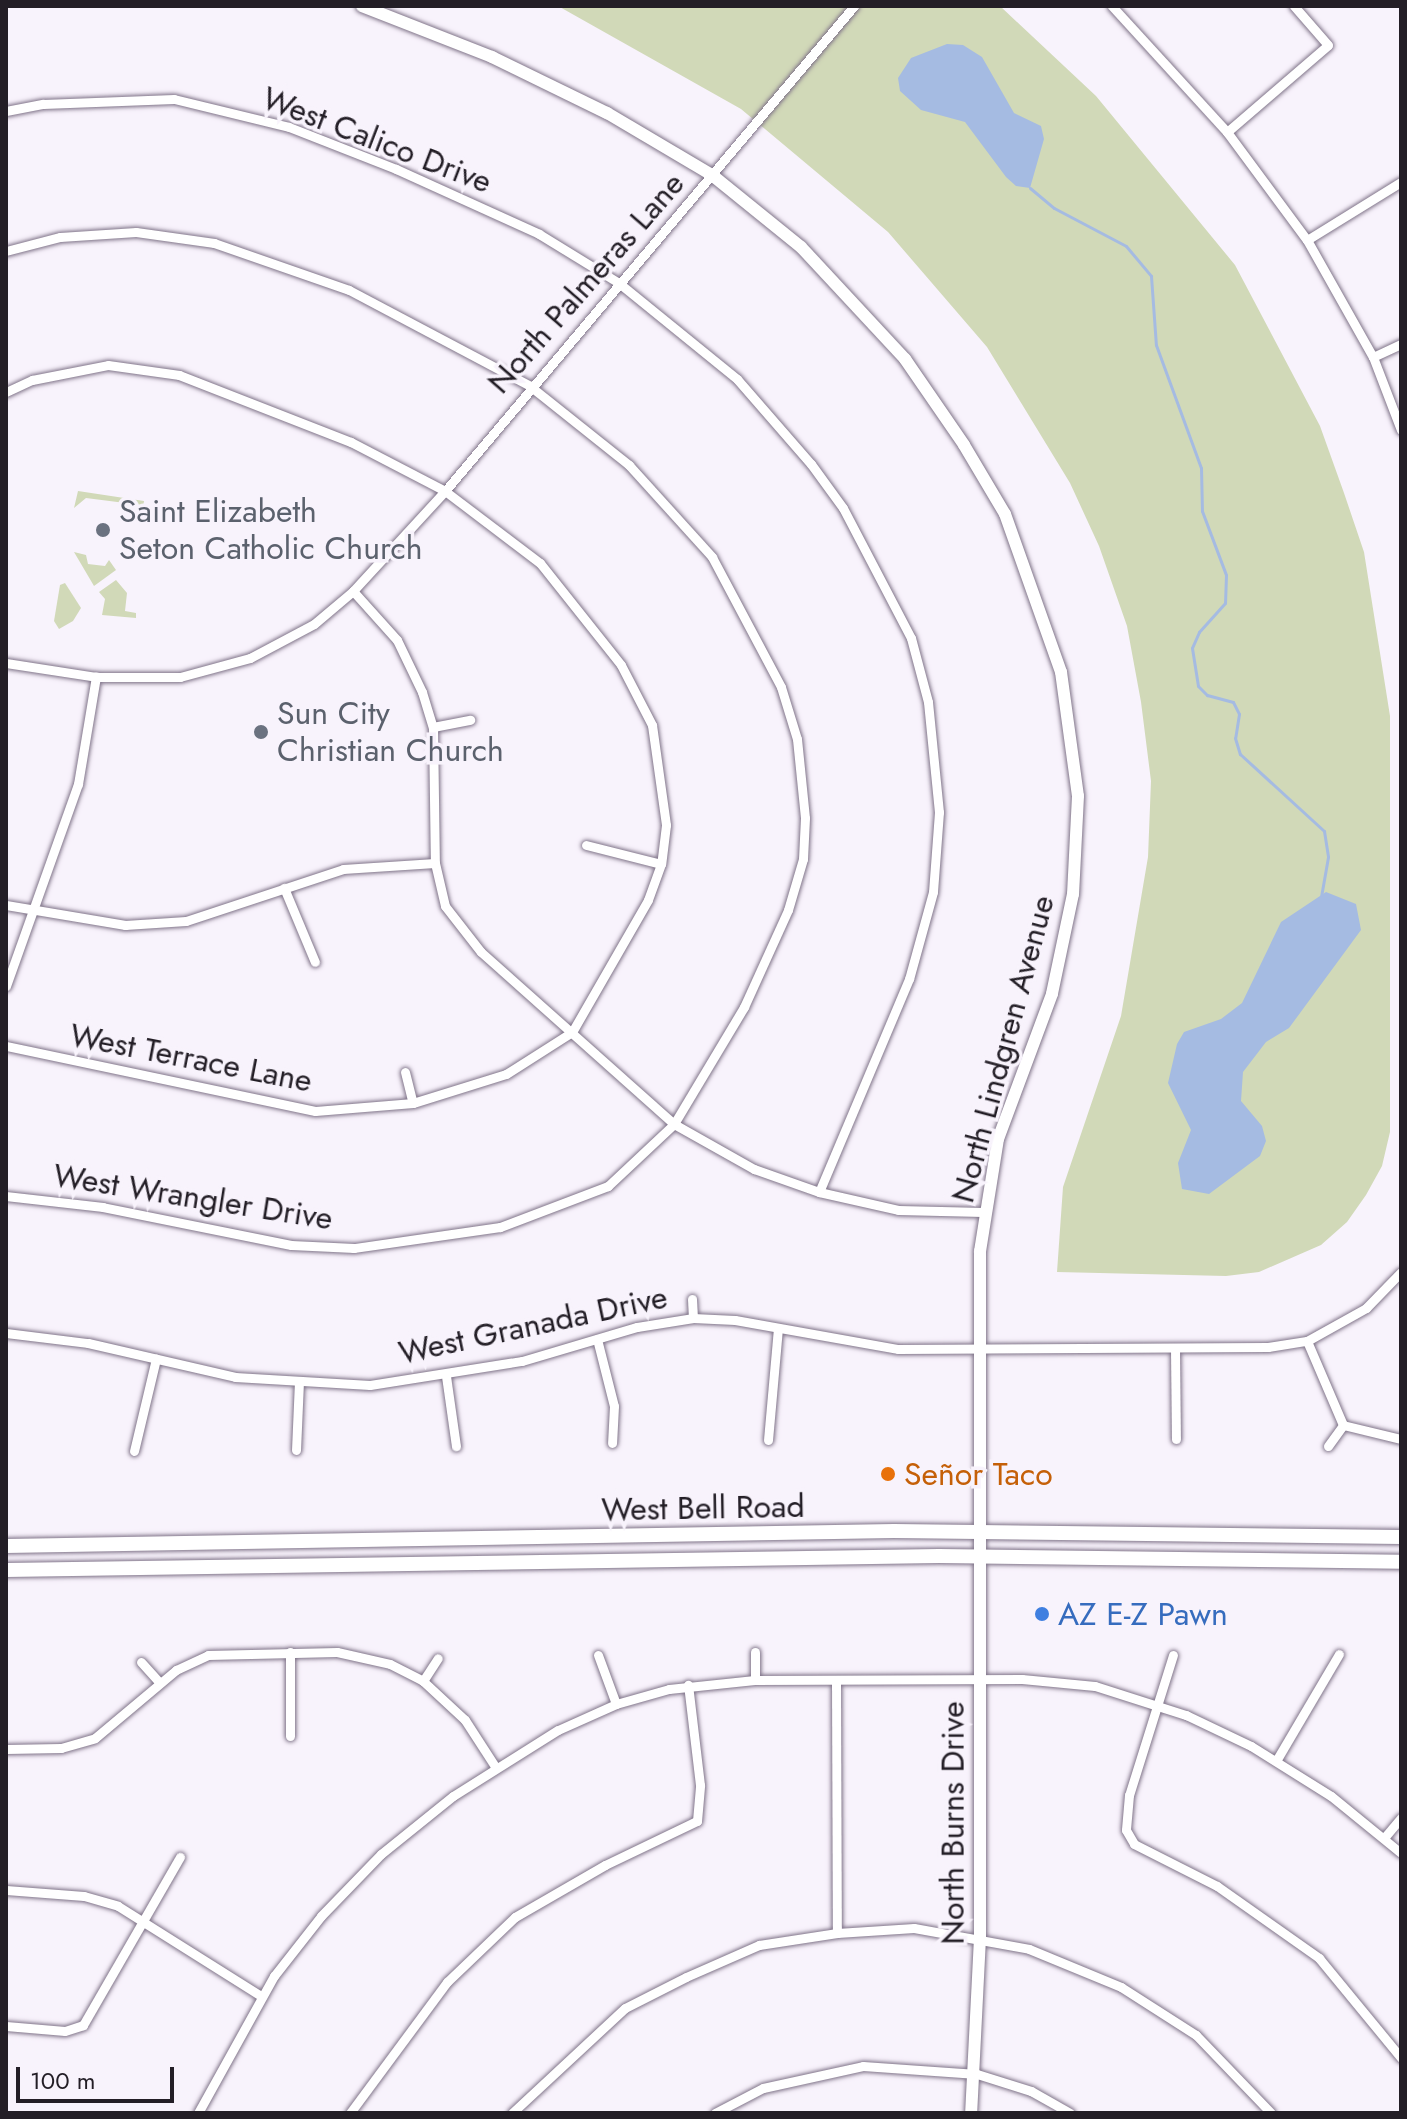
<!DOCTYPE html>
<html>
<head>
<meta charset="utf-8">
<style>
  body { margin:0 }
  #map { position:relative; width:1407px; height:2119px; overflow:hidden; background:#f8f3fc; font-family:Jost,sans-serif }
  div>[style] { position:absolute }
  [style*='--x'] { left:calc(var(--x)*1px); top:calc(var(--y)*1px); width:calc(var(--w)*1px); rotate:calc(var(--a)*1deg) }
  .green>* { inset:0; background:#d1d9b8 }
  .water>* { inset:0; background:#a5bbe2 }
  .stream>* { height:3px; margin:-1.5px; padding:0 1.5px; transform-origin:1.5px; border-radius:1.5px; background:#a5bbe2 }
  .roads { filter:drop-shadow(0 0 2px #807489) drop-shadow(0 0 2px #807489) }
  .street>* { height:9px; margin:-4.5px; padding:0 4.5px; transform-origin:4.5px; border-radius:4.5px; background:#fff }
  .secondary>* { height:12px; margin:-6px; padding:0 6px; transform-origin:6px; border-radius:6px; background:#fff }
  .primary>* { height:14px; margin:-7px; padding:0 7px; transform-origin:7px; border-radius:7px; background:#fff }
  .dots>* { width:22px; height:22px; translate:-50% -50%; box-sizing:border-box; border:4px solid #f8f3fc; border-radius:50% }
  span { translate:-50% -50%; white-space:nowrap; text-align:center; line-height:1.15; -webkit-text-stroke:7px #f8f3fc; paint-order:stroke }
  .street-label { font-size:32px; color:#231e26 }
  .worship-label { font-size:32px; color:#5b616d }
  .left { translate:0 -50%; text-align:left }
  .food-label { font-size:32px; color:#c56008 }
  .shop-label { font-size:32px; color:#366cbe }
  .frame { position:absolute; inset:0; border:8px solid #231e26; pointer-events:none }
  .scale { position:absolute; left:16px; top:2067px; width:158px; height:36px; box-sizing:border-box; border:4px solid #231e26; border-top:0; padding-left:10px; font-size:24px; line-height:28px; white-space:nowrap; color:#231e26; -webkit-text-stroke:6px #f8f3fc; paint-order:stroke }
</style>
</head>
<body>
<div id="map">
  <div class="green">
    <i style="clip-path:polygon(558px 6px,1000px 6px,1096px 96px,1235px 265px,1320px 426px,1344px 493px,1364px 552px,1390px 716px,1390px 1132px,1382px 1166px,1366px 1195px,1347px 1222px,1321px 1245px,1259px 1272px,1226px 1276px,1057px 1272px,1063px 1187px,1121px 1016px,1148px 857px,1151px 781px,1141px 702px,1127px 626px,1099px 546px,1070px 483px,987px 347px,888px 232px,741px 109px)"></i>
    <i style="clip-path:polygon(78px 491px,144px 501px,142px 515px,130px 513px,125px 503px,86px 498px,74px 508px)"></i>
    <i style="clip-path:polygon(74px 552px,86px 555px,88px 564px,105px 566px,109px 560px,116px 570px,94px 586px)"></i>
    <i style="clip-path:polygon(116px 580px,127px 593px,125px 611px,136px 613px,136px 618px,102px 615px,105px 599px,99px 592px)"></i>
    <i style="clip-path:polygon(65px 583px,81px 608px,73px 621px,59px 629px,54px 621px,60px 585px)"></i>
  </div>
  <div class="water">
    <i style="clip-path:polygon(947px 44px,963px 45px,982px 57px,1014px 113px,1041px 126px,1044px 139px,1030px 188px,1016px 186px,1006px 177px,965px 122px,921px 110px,900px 91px,898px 78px,911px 58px)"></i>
    <i style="clip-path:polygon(1326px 892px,1356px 904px,1361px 930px,1289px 1028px,1266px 1042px,1243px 1072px,1241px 1101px,1262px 1126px,1266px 1141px,1260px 1156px,1209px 1194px,1182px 1189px,1178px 1163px,1191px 1130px,1168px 1083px,1177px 1044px,1184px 1032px,1221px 1019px,1242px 1003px,1281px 922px)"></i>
  </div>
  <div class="stream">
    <i style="--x:1030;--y:188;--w:31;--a:40"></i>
    <i style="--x:1054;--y:208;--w:81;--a:27.8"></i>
    <i style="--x:1126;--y:246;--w:39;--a:50"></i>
    <i style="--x:1151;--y:276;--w:69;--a:85.9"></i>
    <i style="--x:1156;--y:345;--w:131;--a:69.9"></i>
    <i style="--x:1201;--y:468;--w:43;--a:88.7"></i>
    <i style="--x:1202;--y:511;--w:68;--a:69.4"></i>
    <i style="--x:1226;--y:575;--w:28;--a:92"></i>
    <i style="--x:1225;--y:603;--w:39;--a:132"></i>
    <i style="--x:1199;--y:632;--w:17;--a:114"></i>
    <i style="--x:1192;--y:648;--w:38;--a:81"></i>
    <i style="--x:1198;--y:686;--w:13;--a:45"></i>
    <i style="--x:1207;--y:695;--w:27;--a:15"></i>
    <i style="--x:1233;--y:702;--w:13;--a:63"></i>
    <i style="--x:1239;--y:714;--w:24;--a:99"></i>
    <i style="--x:1235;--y:738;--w:17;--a:73"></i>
    <i style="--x:1240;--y:754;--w:114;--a:42.5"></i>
    <i style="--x:1324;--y:831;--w:26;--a:81"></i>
    <i style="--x:1328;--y:857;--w:39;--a:100"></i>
  </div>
  <div class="roads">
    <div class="street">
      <i style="--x:1112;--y:6;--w:171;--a:47.6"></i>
      <i style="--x:1227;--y:132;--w:134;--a:53.5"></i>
      <i style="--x:1307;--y:240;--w:134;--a:60.6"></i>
      <i style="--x:1373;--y:357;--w:78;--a:69"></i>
      <i style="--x:6;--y:111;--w:38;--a:-11"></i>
      <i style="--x:43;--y:104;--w:131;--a:-2.2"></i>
      <i style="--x:174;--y:99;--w:118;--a:13.7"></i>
      <i style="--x:289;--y:127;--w:115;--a:21.4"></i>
      <i style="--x:396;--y:169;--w:157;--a:24.4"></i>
      <i style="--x:539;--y:234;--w:94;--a:31.5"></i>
      <i style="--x:619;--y:283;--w:152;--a:39.1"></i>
      <i style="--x:737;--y:379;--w:113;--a:49"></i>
      <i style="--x:811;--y:464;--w:54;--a:54"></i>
      <i style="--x:843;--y:508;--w:147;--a:62.4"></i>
      <i style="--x:911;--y:638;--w:66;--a:75.1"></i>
      <i style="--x:928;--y:702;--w:111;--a:84.3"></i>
      <i style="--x:939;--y:812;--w:80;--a:94.3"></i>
      <i style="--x:933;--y:892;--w:90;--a:105.4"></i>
      <i style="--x:909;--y:979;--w:231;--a:112.9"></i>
      <i style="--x:1227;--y:132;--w:133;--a:-40.7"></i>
      <i style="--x:1328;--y:45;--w:52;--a:-131.1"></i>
      <i style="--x:1307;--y:240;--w:110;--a:-31.7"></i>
      <i style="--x:6;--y:251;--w:56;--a:-14.5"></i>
      <i style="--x:60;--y:237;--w:76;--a:-3.8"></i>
      <i style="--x:136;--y:232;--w:79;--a:8"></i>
      <i style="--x:214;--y:243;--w:143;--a:19.2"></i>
      <i style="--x:349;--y:290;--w:205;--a:27.9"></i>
      <i style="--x:530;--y:386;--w:127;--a:38.6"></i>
      <i style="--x:629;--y:465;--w:124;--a:47.9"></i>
      <i style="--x:712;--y:557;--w:147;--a:62"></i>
      <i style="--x:781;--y:687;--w:54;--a:72.9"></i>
      <i style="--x:797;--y:739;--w:79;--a:84.2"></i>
      <i style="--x:805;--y:818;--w:41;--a:92.8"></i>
      <i style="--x:803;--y:859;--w:53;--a:106.4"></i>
      <i style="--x:788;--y:910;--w:107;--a:114.4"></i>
      <i style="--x:744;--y:1007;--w:136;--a:120.9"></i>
      <i style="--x:674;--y:1124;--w:91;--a:136.8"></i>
      <i style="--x:608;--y:1186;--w:116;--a:159.2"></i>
      <i style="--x:500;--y:1227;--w:148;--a:171.8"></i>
      <i style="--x:354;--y:1248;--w:63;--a:-177.3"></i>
      <i style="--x:291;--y:1245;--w:192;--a:-168.6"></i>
      <i style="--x:103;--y:1207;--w:98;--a:-173.5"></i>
      <i style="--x:1373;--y:357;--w:31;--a:-25"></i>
      <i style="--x:6;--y:392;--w:29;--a:-25"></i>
      <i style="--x:32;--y:380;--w:77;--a:-11.2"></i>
      <i style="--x:108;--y:365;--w:72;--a:8"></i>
      <i style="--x:179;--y:375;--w:185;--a:21.3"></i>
      <i style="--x:351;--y:442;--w:106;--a:27.5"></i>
      <i style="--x:445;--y:491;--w:119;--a:37.2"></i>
      <i style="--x:540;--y:563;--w:130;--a:51.5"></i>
      <i style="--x:621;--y:665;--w:68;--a:62.7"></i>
      <i style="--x:652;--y:725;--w:101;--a:82"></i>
      <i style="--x:666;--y:825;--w:39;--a:97"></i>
      <i style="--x:661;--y:864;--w:38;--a:110"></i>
      <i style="--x:648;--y:900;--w:152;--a:119.9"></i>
      <i style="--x:572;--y:1032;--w:78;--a:147.5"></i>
      <i style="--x:506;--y:1074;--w:97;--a:162.7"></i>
      <i style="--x:413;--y:1103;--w:98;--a:175.3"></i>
      <i style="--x:315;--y:1111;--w:316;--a:-168.1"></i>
      <i style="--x:353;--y:591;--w:66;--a:48.1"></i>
      <i style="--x:397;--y:640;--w:58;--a:64.3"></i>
      <i style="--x:422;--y:692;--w:37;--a:73"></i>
      <i style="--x:433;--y:727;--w:136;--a:89.2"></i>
      <i style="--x:435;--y:863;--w:44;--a:76.9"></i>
      <i style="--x:445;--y:906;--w:58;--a:52"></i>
      <i style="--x:481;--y:952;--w:259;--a:41.7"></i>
      <i style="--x:674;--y:1124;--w:92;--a:29.4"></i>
      <i style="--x:754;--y:1169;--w:69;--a:19.5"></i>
      <i style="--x:819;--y:1192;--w:81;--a:12.8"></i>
      <i style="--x:898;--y:1210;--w:85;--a:1.3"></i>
      <i style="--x:6;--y:663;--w:91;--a:8.8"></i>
      <i style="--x:96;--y:677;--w:84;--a:0"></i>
      <i style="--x:180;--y:677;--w:73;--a:-15.2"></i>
      <i style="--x:250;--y:658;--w:72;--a:-28"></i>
      <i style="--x:314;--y:624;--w:51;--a:-40.2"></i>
      <i style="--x:353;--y:591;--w:136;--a:-47.4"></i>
      <i style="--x:445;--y:491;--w:634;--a:-49.86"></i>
      <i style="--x:433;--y:727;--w:38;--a:-11"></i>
      <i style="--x:586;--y:845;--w:77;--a:14.2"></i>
      <i style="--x:284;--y:888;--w:80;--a:67.3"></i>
      <i style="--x:6;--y:905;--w:121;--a:9.5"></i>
      <i style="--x:125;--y:925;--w:61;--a:-3.8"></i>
      <i style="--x:186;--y:921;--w:165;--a:-18.3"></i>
      <i style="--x:343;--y:869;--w:92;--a:-3.7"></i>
      <i style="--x:6;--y:986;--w:214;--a:-70.4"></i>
      <i style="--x:78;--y:784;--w:109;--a:-80.5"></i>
      <i style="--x:405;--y:1072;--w:32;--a:76"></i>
      <i style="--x:692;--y:1299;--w:19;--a:87"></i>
      <i style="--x:6;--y:1333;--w:83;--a:7"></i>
      <i style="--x:88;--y:1343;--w:151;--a:13"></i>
      <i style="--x:235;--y:1377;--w:135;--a:3.4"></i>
      <i style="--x:370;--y:1385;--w:154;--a:-9"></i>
      <i style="--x:522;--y:1361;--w:120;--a:-16.5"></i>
      <i style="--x:637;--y:1327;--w:57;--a:-9.1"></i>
      <i style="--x:693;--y:1318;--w:42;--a:2.7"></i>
      <i style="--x:735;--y:1320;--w:166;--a:10.1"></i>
      <i style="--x:898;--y:1349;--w:370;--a:-0.3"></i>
      <i style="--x:1268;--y:1347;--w:39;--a:-9"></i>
      <i style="--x:1307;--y:1341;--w:68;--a:-29.2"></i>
      <i style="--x:1366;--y:1308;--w:50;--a:-45.8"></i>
      <i style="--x:597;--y:1339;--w:69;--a:75.8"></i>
      <i style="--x:614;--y:1406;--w:37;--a:93"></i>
      <i style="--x:1307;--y:1341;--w:91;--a:66.8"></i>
      <i style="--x:1343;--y:1425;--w:60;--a:13.6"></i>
      <i style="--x:1175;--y:1349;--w:90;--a:89.4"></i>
      <i style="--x:446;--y:1376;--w:71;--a:81.9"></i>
      <i style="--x:768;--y:1440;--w:112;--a:-84.9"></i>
      <i style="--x:1328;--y:1446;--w:26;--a:-54"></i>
      <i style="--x:296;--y:1450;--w:68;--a:-87.5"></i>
      <i style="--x:134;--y:1451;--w:95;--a:-76.6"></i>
      <i style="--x:290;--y:1652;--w:84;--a:90"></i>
      <i style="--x:755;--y:1652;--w:28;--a:90"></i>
      <i style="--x:598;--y:1655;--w:52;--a:69.8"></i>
      <i style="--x:1173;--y:1655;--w:147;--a:107.4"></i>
      <i style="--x:1129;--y:1795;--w:35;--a:95"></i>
      <i style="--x:1126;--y:1830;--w:16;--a:60"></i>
      <i style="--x:1134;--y:1844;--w:93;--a:26.8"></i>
      <i style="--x:1217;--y:1886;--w:125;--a:35.2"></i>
      <i style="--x:1319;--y:1958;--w:129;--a:50.6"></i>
      <i style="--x:141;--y:1662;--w:28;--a:48"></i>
      <i style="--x:836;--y:1680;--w:253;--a:89.8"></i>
      <i style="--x:423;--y:1681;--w:27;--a:-57"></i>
      <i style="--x:6;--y:1749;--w:55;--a:-1"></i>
      <i style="--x:61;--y:1748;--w:35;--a:-16"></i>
      <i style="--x:95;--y:1738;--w:106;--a:-40"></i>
      <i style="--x:176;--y:1670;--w:35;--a:-25"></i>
      <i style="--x:208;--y:1655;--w:129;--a:-1.3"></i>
      <i style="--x:337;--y:1652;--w:54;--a:12.8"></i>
      <i style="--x:390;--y:1664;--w:37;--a:27"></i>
      <i style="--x:423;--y:1681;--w:57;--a:42.9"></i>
      <i style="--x:465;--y:1720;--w:57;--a:57.1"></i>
      <i style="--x:1276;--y:1761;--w:124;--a:-59.5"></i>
      <i style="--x:1384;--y:1838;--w:26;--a:-50"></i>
      <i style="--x:6;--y:1890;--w:78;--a:4.4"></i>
      <i style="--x:84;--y:1896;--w:35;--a:16"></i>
      <i style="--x:118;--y:1906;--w:169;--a:32.2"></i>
      <i style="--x:6;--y:2026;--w:59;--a:4.8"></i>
      <i style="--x:65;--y:2031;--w:19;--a:-18"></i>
      <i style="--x:83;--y:2025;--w:194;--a:-60"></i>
      <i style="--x:198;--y:2113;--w:157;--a:-61"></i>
      <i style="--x:274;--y:1976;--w:76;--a:-51.9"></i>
      <i style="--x:321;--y:1916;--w:86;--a:-45.9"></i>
      <i style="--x:381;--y:1854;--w:92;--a:-38.9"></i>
      <i style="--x:453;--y:1796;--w:124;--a:-32.2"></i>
      <i style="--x:558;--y:1730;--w:64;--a:-24.1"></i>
      <i style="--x:616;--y:1704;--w:55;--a:-15.8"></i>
      <i style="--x:669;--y:1689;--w:86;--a:-6"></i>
      <i style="--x:755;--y:1680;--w:267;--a:-0.2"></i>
      <i style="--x:1022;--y:1679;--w:73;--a:5.5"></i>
      <i style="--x:1095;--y:1686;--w:96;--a:17.7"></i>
      <i style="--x:1186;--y:1715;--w:72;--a:25.5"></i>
      <i style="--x:1251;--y:1746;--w:94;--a:32"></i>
      <i style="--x:1331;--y:1796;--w:90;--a:39.2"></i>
      <i style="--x:350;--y:2113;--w:163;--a:-53.5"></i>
      <i style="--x:447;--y:1982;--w:94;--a:-43.7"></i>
      <i style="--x:515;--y:1917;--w:104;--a:-30"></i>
      <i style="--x:605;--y:1865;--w:102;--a:-25.6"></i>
      <i style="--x:697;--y:1821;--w:36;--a:-85"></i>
      <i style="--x:700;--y:1785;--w:101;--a:-96.8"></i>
      <i style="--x:512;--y:2113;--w:154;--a:-42.9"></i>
      <i style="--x:625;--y:2008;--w:68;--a:-26.9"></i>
      <i style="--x:686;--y:1977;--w:80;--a:-23.7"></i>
      <i style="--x:759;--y:1945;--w:79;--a:-8.7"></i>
      <i style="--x:837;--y:1933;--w:77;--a:-3.7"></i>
      <i style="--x:914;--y:1928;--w:117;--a:10.3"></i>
      <i style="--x:1029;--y:1949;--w:100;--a:22.4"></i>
      <i style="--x:1121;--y:1987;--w:89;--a:32.6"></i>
      <i style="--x:1196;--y:2035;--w:108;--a:46.1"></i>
      <i style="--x:715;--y:2113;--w:54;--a:-27.5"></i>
      <i style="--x:763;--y:2088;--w:102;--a:-12.4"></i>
      <i style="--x:863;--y:2066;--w:114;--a:4"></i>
      <i style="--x:977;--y:2074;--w:57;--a:17.5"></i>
      <i style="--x:1031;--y:2091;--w:45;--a:29.4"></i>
    </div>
    <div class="secondary">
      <i style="--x:362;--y:6;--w:140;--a:21.4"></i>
      <i style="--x:492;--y:57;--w:128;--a:26"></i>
      <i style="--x:607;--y:113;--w:122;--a:30.6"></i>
      <i style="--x:712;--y:175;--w:114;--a:39"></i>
      <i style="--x:801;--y:247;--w:153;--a:47.1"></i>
      <i style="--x:905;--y:359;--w:104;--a:55.5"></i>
      <i style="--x:964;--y:445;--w:80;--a:59.3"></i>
      <i style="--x:1005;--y:514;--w:168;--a:70.5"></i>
      <i style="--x:1061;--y:672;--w:125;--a:82.2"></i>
      <i style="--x:1078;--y:796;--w:98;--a:92.9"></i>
      <i style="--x:1073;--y:894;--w:102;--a:101.9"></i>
      <i style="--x:1052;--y:994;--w:155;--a:110.4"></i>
      <i style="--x:998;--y:1139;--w:113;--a:99.1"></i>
      <i style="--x:980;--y:1251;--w:687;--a:90"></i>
      <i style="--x:980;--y:1938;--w:175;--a:92.9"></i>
    </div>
    <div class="primary">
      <i style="--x:6;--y:1546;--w:888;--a:-0.97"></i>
      <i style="--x:894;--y:1531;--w:507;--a:0.68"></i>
      <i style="--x:6;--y:1570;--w:933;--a:-0.86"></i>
      <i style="--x:939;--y:1556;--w:462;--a:0.7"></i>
    </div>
  </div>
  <div class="dots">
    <i style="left:103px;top:530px;background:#6b7280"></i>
    <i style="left:261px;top:732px;background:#6b7280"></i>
    <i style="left:888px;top:1474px;background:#e8710a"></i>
    <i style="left:1042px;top:1614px;background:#3f7fe0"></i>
  </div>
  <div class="street-label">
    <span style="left:377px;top:140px;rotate:21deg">West Calico Drive</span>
    <span style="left:586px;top:283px;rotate:-49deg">North Palmeras Lane</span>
    <span style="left:1003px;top:1049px;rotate:-75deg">North Lindgren Avenue</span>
    <span style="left:191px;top:1058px;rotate:11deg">West Terrace Lane</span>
    <span style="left:193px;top:1197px;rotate:9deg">West Wrangler Drive</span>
    <span style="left:533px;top:1325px;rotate:-12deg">West Granada Drive</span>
    <span style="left:703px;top:1508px;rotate:-1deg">West Bell Road</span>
    <span style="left:953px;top:1823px;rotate:-90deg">North Burns Drive</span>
  </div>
  <div class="worship-label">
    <span class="left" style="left:119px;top:530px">Saint Elizabeth<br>Seton Catholic Church</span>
    <span class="left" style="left:277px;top:732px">Sun City<br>Christian Church</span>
  </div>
  <div class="food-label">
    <span class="left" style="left:904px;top:1474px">Señor Taco</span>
  </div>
  <div class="shop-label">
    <span class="left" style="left:1058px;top:1614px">AZ E-Z Pawn</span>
  </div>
  <div class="frame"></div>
  <div class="scale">100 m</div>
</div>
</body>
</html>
